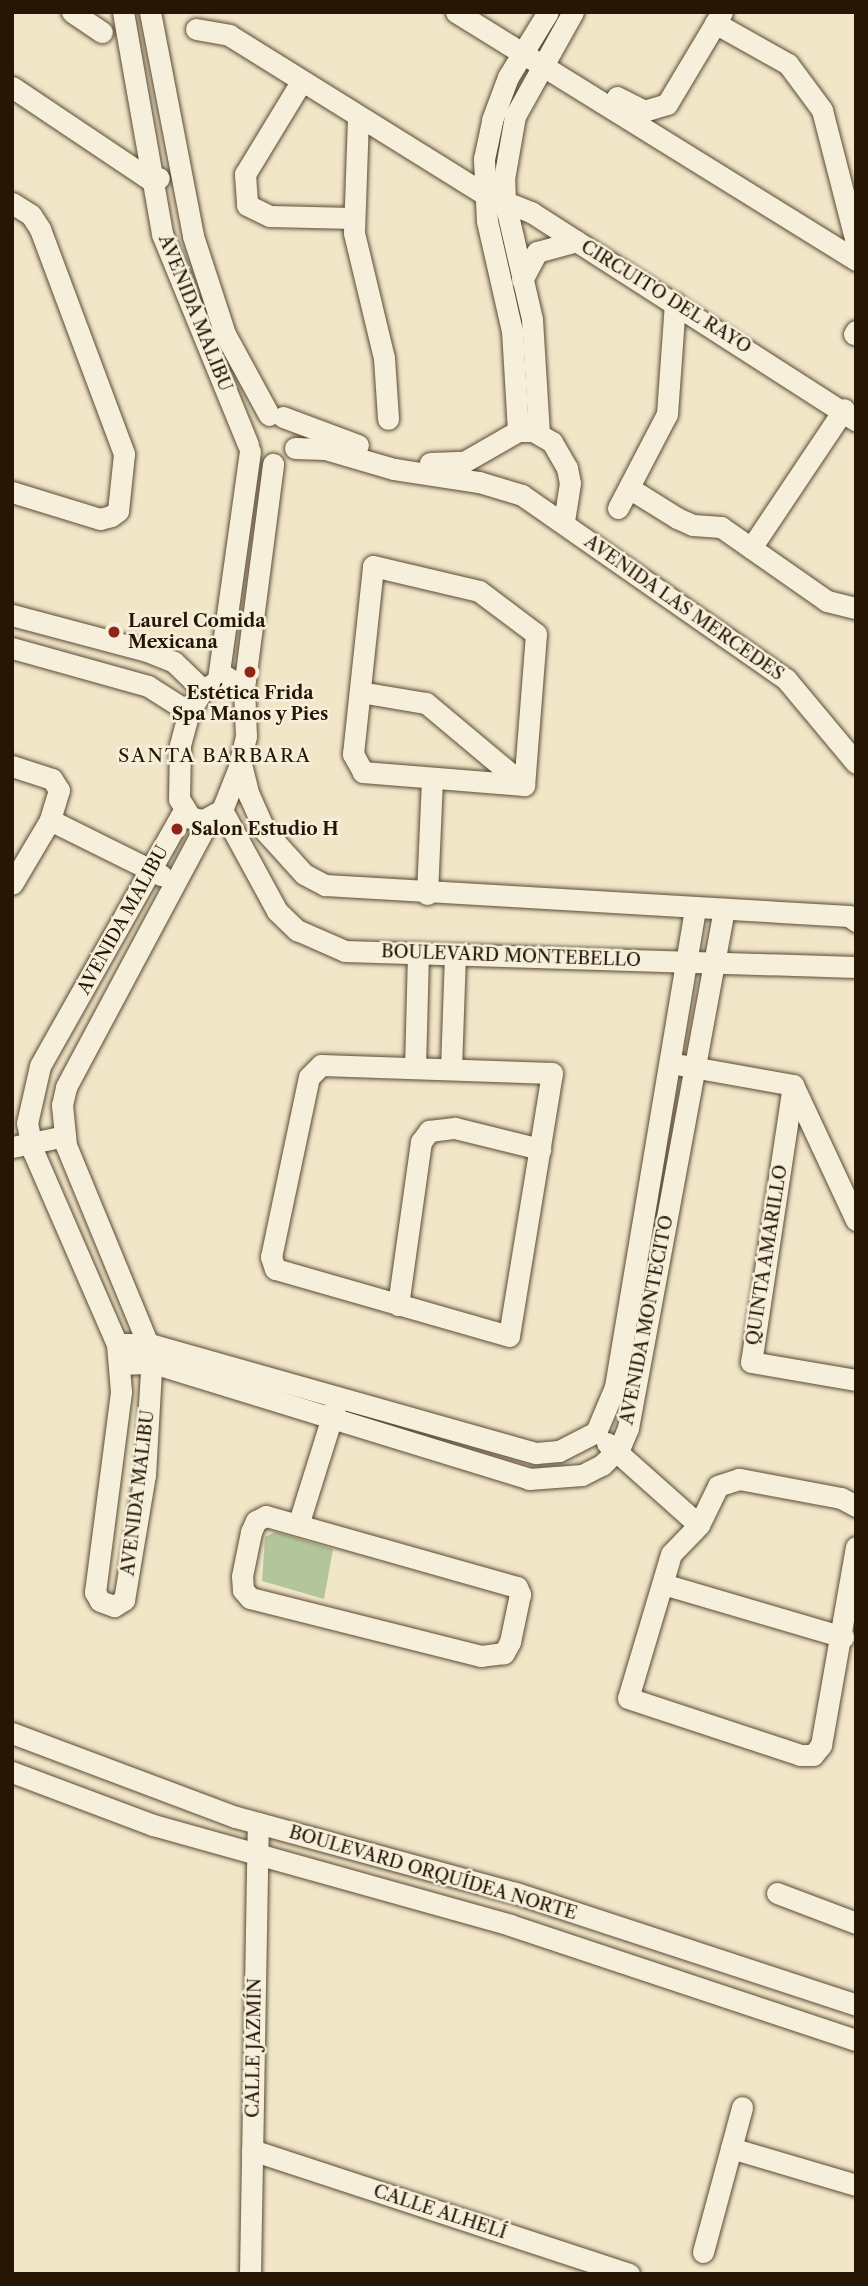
<!DOCTYPE html>
<html>
<head>
<meta charset="utf-8">
<style>
  body { margin:0 }
  #map { position:relative; width:868px; height:2286px; overflow:hidden; background:#f1e6c7; font-family:"Libre Caslon Text",serif }
  div>[style] { position:absolute }
  [style*='--x'] { left:calc(var(--x)*1px); top:calc(var(--y)*1px); width:calc(var(--w)*1px); rotate:calc(var(--a)*1deg) }
  .green>* { inset:0; background:#b3c69b }
  .roads { filter:drop-shadow(0 0 2px #5a4a35) drop-shadow(0 0 2px #5a4a35) }
  .minor>* { height:21px; margin:-10.5px; padding:0 10.5px; transform-origin:10.5px; border-radius:10.5px; background:#f6efdb }
  .dots>* { width:19px; height:19px; translate:-50% -50%; box-sizing:border-box; border:4px solid #f6efdb; border-radius:50% }
  span { translate:-50% -50%; white-space:nowrap; text-align:center; line-height:1.15; -webkit-text-stroke:5px #f6efdb; paint-order:stroke }
  .street-label { font-size:18px; color:#271604 }
  .poi-label { font-size:18px; color:#271604; font-weight:700 }
  .left { translate:0 -50%; text-align:left }
  .neighbourhood-label { font-size:19px; color:#271604; letter-spacing:2px }
  .frame { position:absolute; inset:0; border:14px solid #271604; pointer-events:none }
</style>
</head>
<body>
<div id="map">
  <div class="green">
    <i style="clip-path:polygon(275px 1532px,333px 1549px,324px 1599px,262px 1581px,265px 1537px)"></i>
  </div>
  <div class="roads">
    <div class="minor">
      <i style="--x:72;--y:12;--w:36;--a:34"></i>
      <i style="--x:123;--y:12;--w:225;--a:80"></i>
      <i style="--x:162;--y:234;--w:228;--a:67.8"></i>
      <i style="--x:150;--y:12;--w:228;--a:79.1"></i>
      <i style="--x:193;--y:236;--w:103;--a:71.9"></i>
      <i style="--x:225;--y:334;--w:92;--a:61.5"></i>
      <i style="--x:456;--y:12;--w:471;--a:31.8"></i>
      <i style="--x:715;--y:23;--w:84;--a:29.3"></i>
      <i style="--x:788;--y:64;--w:57;--a:53.5"></i>
      <i style="--x:822;--y:110;--w:136;--a:75.6"></i>
      <i style="--x:196;--y:29;--w:34;--a:10"></i>
      <i style="--x:229;--y:35;--w:299;--a:31.9"></i>
      <i style="--x:483;--y:193;--w:52;--a:21.6"></i>
      <i style="--x:531;--y:212;--w:386;--a:32.7"></i>
      <i style="--x:301;--y:82;--w:108;--a:121.3"></i>
      <i style="--x:245;--y:174;--w:31;--a:86"></i>
      <i style="--x:247;--y:205;--w:25;--a:26"></i>
      <i style="--x:270;--y:216;--w:83;--a:1.4"></i>
      <i style="--x:12;--y:87;--w:167;--a:33.8"></i>
      <i style="--x:151;--y:180;--w:8;--a:-14"></i>
      <i style="--x:617;--y:97;--w:30;--a:27"></i>
      <i style="--x:644;--y:111;--w:24;--a:-17"></i>
      <i style="--x:667;--y:104;--w:107;--a:-59.1"></i>
      <i style="--x:358;--y:118;--w:115;--a:92"></i>
      <i style="--x:354;--y:233;--w:129;--a:76.5"></i>
      <i style="--x:384;--y:358;--w:61;--a:86.2"></i>
      <i style="--x:12;--y:203;--w:22;--a:32"></i>
      <i style="--x:31;--y:215;--w:17;--a:57"></i>
      <i style="--x:40;--y:229;--w:240;--a:69.5"></i>
      <i style="--x:124;--y:454;--w:57;--a:96"></i>
      <i style="--x:118;--y:511;--w:9;--a:144"></i>
      <i style="--x:111;--y:516;--w:11;--a:165"></i>
      <i style="--x:100;--y:519;--w:92;--a:-162.9"></i>
      <i style="--x:522;--y:280;--w:32;--a:-62"></i>
      <i style="--x:537;--y:252;--w:41;--a:-15.4"></i>
      <i style="--x:854;--y:334;--w:4;--a:-56"></i>
      <i style="--x:283;--y:417;--w:80;--a:20.5"></i>
      <i style="--x:518;--y:431;--w:100;--a:-93.4"></i>
      <i style="--x:512;--y:331;--w:113;--a:-102.8"></i>
      <i style="--x:487;--y:221;--w:62;--a:-92.8"></i>
      <i style="--x:484;--y:159;--w:40;--a:-78"></i>
      <i style="--x:492;--y:120;--w:46;--a:-69.6"></i>
      <i style="--x:508;--y:77;--w:76;--a:-58.4"></i>
      <i style="--x:539;--y:434;--w:115;--a:-93.5"></i>
      <i style="--x:532;--y:319;--w:120;--a:-103"></i>
      <i style="--x:505;--y:202;--w:23;--a:-92"></i>
      <i style="--x:504;--y:179;--w:64;--a:-80.1"></i>
      <i style="--x:515;--y:116;--w:119;--a:-60.9"></i>
      <i style="--x:295;--y:448;--w:30;--a:2"></i>
      <i style="--x:325;--y:449;--w:72;--a:16.2"></i>
      <i style="--x:394;--y:469;--w:86;--a:8.7"></i>
      <i style="--x:479;--y:482;--w:45;--a:16.8"></i>
      <i style="--x:522;--y:495;--w:322;--a:34.9"></i>
      <i style="--x:786;--y:679;--w:109;--a:50.2"></i>
      <i style="--x:430;--y:463;--w:34;--a:-2"></i>
      <i style="--x:464;--y:462;--w:62;--a:-29.9"></i>
      <i style="--x:518;--y:431;--w:15;--a:0"></i>
      <i style="--x:533;--y:431;--w:22;--a:30"></i>
      <i style="--x:552;--y:442;--w:30;--a:60"></i>
      <i style="--x:567;--y:468;--w:15;--a:79"></i>
      <i style="--x:570;--y:483;--w:38;--a:99"></i>
      <i style="--x:629;--y:488;--w:57;--a:32"></i>
      <i style="--x:677;--y:518;--w:17;--a:24"></i>
      <i style="--x:693;--y:525;--w:28;--a:4"></i>
      <i style="--x:721;--y:527;--w:129;--a:34.9"></i>
      <i style="--x:827;--y:601;--w:30;--a:14"></i>
      <i style="--x:618;--y:508;--w:106;--a:-62.5"></i>
      <i style="--x:667;--y:414;--w:111;--a:-85.9"></i>
      <i style="--x:751;--y:548;--w:167;--a:-56.2"></i>
      <i style="--x:373;--y:566;--w:109;--a:13.3"></i>
      <i style="--x:479;--y:591;--w:71;--a:37"></i>
      <i style="--x:536;--y:634;--w:151;--a:94.5"></i>
      <i style="--x:524;--y:785;--w:162;--a:-175.4"></i>
      <i style="--x:363;--y:772;--w:21;--a:-119"></i>
      <i style="--x:353;--y:754;--w:189;--a:-83.9"></i>
      <i style="--x:12;--y:615;--w:140;--a:14.9"></i>
      <i style="--x:147;--y:651;--w:29;--a:22"></i>
      <i style="--x:174;--y:662;--w:40;--a:44"></i>
      <i style="--x:12;--y:648;--w:141;--a:15.6"></i>
      <i style="--x:148;--y:686;--w:49;--a:32.4"></i>
      <i style="--x:225;--y:676;--w:22;--a:32"></i>
      <i style="--x:244;--y:688;--w:48;--a:87.6"></i>
      <i style="--x:246;--y:736;--w:32;--a:103"></i>
      <i style="--x:239;--y:767;--w:46;--a:111.6"></i>
      <i style="--x:222;--y:810;--w:21;--a:151"></i>
      <i style="--x:204;--y:820;--w:13;--a:-171"></i>
      <i style="--x:191;--y:818;--w:22;--a:-122"></i>
      <i style="--x:179;--y:799;--w:54;--a:-88.9"></i>
      <i style="--x:180;--y:745;--w:34;--a:-75"></i>
      <i style="--x:189;--y:712;--w:26;--a:-58"></i>
      <i style="--x:203;--y:690;--w:26;--a:-32"></i>
      <i style="--x:218;--y:679;--w:230;--a:-82"></i>
      <i style="--x:244;--y:688;--w:226;--a:-82.6"></i>
      <i style="--x:360;--y:692;--w:67;--a:9.5"></i>
      <i style="--x:426;--y:703;--w:128;--a:39.9"></i>
      <i style="--x:240;--y:760;--w:36;--a:76"></i>
      <i style="--x:249;--y:795;--w:39;--a:66"></i>
      <i style="--x:265;--y:831;--w:58;--a:47.8"></i>
      <i style="--x:304;--y:874;--w:24;--a:28"></i>
      <i style="--x:325;--y:885;--w:525;--a:3.39"></i>
      <i style="--x:849;--y:916;--w:9;--a:36"></i>
      <i style="--x:12;--y:766;--w:42;--a:18"></i>
      <i style="--x:52;--y:779;--w:13;--a:58"></i>
      <i style="--x:59;--y:790;--w:31;--a:107"></i>
      <i style="--x:50;--y:820;--w:74;--a:120.7"></i>
      <i style="--x:222;--y:810;--w:115;--a:61.4"></i>
      <i style="--x:277;--y:911;--w:28;--a:44"></i>
      <i style="--x:297;--y:930;--w:52;--a:23.6"></i>
      <i style="--x:345;--y:951;--w:511;--a:1.79"></i>
      <i style="--x:183;--y:812;--w:291;--a:119.4"></i>
      <i style="--x:40;--y:1066;--w:58;--a:102.8"></i>
      <i style="--x:27;--y:1123;--w:29;--a:78"></i>
      <i style="--x:33;--y:1151;--w:210;--a:66.5"></i>
      <i style="--x:117;--y:1344;--w:48;--a:85.2"></i>
      <i style="--x:121;--y:1392;--w:202;--a:97.4"></i>
      <i style="--x:95;--y:1592;--w:10;--a:61"></i>
      <i style="--x:100;--y:1601;--w:15;--a:20"></i>
      <i style="--x:114;--y:1606;--w:12;--a:-31"></i>
      <i style="--x:124;--y:1600;--w:127;--a:-80.5"></i>
      <i style="--x:145;--y:1475;--w:121;--a:-86.7"></i>
      <i style="--x:152;--y:1354;--w:226;--a:-112.4"></i>
      <i style="--x:66;--y:1145;--w:40;--a:-95.7"></i>
      <i style="--x:62;--y:1105;--w:18;--a:-77"></i>
      <i style="--x:66;--y:1087;--w:307;--a:-61.9"></i>
      <i style="--x:50;--y:820;--w:124;--a:26.4"></i>
      <i style="--x:427;--y:894;--w:115;--a:-87.5"></i>
      <i style="--x:321;--y:1065;--w:231;--a:2"></i>
      <i style="--x:552;--y:1073;--w:266;--a:99.3"></i>
      <i style="--x:509;--y:1336;--w:243;--a:-164"></i>
      <i style="--x:275;--y:1269;--w:13;--a:-108"></i>
      <i style="--x:271;--y:1257;--w:184;--a:-78.1"></i>
      <i style="--x:309;--y:1077;--w:17;--a:-45"></i>
      <i style="--x:681;--y:1065;--w:114;--a:10.1"></i>
      <i style="--x:415;--y:1068;--w:115;--a:-88.5"></i>
      <i style="--x:451;--y:1069;--w:114;--a:-88"></i>
      <i style="--x:793;--y:1085;--w:280;--a:98.6"></i>
      <i style="--x:751;--y:1362;--w:107;--a:9.7"></i>
      <i style="--x:793;--y:1085;--w:149;--a:65"></i>
      <i style="--x:12;--y:1147;--w:53;--a:-11.9"></i>
      <i style="--x:398;--y:1305;--w:165;--a:-82"></i>
      <i style="--x:421;--y:1142;--w:14;--a:-54"></i>
      <i style="--x:429;--y:1131;--w:26;--a:-7"></i>
      <i style="--x:455;--y:1128;--w:88;--a:13.9"></i>
      <i style="--x:117;--y:1344;--w:33;--a:0"></i>
      <i style="--x:150;--y:1344;--w:401;--a:15.8"></i>
      <i style="--x:536;--y:1453;--w:23;--a:-5"></i>
      <i style="--x:559;--y:1451;--w:42;--a:-27.2"></i>
      <i style="--x:596;--y:1432;--w:49;--a:-67.1"></i>
      <i style="--x:615;--y:1387;--w:486;--a:-80.5"></i>
      <i style="--x:120;--y:1364;--w:33;--a:-2"></i>
      <i style="--x:153;--y:1363;--w:393;--a:17.1"></i>
      <i style="--x:529;--y:1479;--w:53;--a:-4.3"></i>
      <i style="--x:582;--y:1475;--w:22;--a:-27"></i>
      <i style="--x:602;--y:1465;--w:25;--a:-45"></i>
      <i style="--x:620;--y:1447;--w:21;--a:-67"></i>
      <i style="--x:628;--y:1428;--w:528;--a:-79.52"></i>
      <i style="--x:607;--y:1443;--w:123;--a:41.7"></i>
      <i style="--x:856;--y:1506;--w:17;--a:-152"></i>
      <i style="--x:841;--y:1498;--w:104;--a:-169.4"></i>
      <i style="--x:739;--y:1479;--w:22;--a:162"></i>
      <i style="--x:718;--y:1486;--w:43;--a:116"></i>
      <i style="--x:699;--y:1525;--w:40;--a:134"></i>
      <i style="--x:671;--y:1554;--w:150;--a:106.6"></i>
      <i style="--x:628;--y:1698;--w:181;--a:18.3"></i>
      <i style="--x:800;--y:1755;--w:13;--a:0"></i>
      <i style="--x:813;--y:1755;--w:13;--a:-51"></i>
      <i style="--x:821;--y:1745;--w:201;--a:-80"></i>
      <i style="--x:266;--y:1516;--w:261;--a:15.8"></i>
      <i style="--x:517;--y:1587;--w:8;--a:67"></i>
      <i style="--x:520;--y:1594;--w:49;--a:101.8"></i>
      <i style="--x:510;--y:1642;--w:13;--a:119"></i>
      <i style="--x:504;--y:1653;--w:23;--a:173"></i>
      <i style="--x:481;--y:1656;--w:238;--a:-165.9"></i>
      <i style="--x:250;--y:1598;--w:11;--a:-131"></i>
      <i style="--x:243;--y:1590;--w:14;--a:-94"></i>
      <i style="--x:242;--y:1576;--w:45;--a:-78.4"></i>
      <i style="--x:251;--y:1532;--w:12;--a:-66"></i>
      <i style="--x:256;--y:1521;--w:11;--a:-27"></i>
      <i style="--x:299;--y:1522;--w:124;--a:-72.6"></i>
      <i style="--x:663;--y:1584;--w:188;--a:16.4"></i>
      <i style="--x:12;--y:1733;--w:239;--a:20.6"></i>
      <i style="--x:236;--y:1817;--w:290;--a:15.2"></i>
      <i style="--x:516;--y:1893;--w:358;--a:18.2"></i>
      <i style="--x:12;--y:1772;--w:151;--a:20.6"></i>
      <i style="--x:153;--y:1825;--w:371;--a:15.6"></i>
      <i style="--x:510;--y:1925;--w:365;--a:18.4"></i>
      <i style="--x:777;--y:1893;--w:85;--a:20.8"></i>
      <i style="--x:731;--y:2148;--w:130;--a:16.5"></i>
      <i style="--x:252;--y:2150;--w:397;--a:18.2"></i>
      <i style="--x:703;--y:2252;--w:150;--a:-74.9"></i>
      <i style="--x:250;--y:2274;--w:451;--a:-89"></i>
    </div>
  </div>
  <div class="dots">
    <i style="left:114px;top:632px;background:#8f2418"></i>
    <i style="left:250px;top:672px;background:#8f2418"></i>
    <i style="left:177px;top:829px;background:#8f2418"></i>
  </div>
  <div class="street-label">
    <span style="left:666px;top:297px;rotate:32deg">CIRCUITO DEL RAYO</span>
    <span style="left:195px;top:313px;rotate:68deg">AVENIDA MALIBU</span>
    <span style="left:684px;top:608px;rotate:35deg">AVENIDA LAS MERCEDES</span>
    <span style="left:123px;top:920px;rotate:-61deg">AVENIDA MALIBU</span>
    <span style="left:511px;top:956px;rotate:2deg">BOULEVARD MONTEBELLO</span>
    <span style="left:767px;top:1255px;rotate:-81deg">QUINTA AMARILLO</span>
    <span style="left:647px;top:1320px;rotate:-79deg">AVENIDA MONTECITO</span>
    <span style="left:138px;top:1493px;rotate:-83deg">AVENIDA MALIBU</span>
    <span style="left:433px;top:1873px;rotate:16deg">BOULEVARD ORQUÍDEA NORTE</span>
    <span style="left:254px;top:2048px;rotate:-89deg">CALLE JAZMÍN</span>
    <span style="left:440px;top:2212px;rotate:18deg">CALLE ALHELÍ</span>
  </div>
  <div class="poi-label">
    <span class="left" style="left:128px;top:632px">Laurel Comida<br>Mexicana</span>
    <span style="left:250px;top:704px">Estética Frida<br>Spa Manos y Pies</span>
    <span class="left" style="left:191px;top:829px">Salon Estudio H</span>
  </div>
  <div class="neighbourhood-label">
    <span style="left:215px;top:756px">SANTA BARBARA</span>
  </div>
  <div class="frame"></div>
</div>
</body>
</html>
